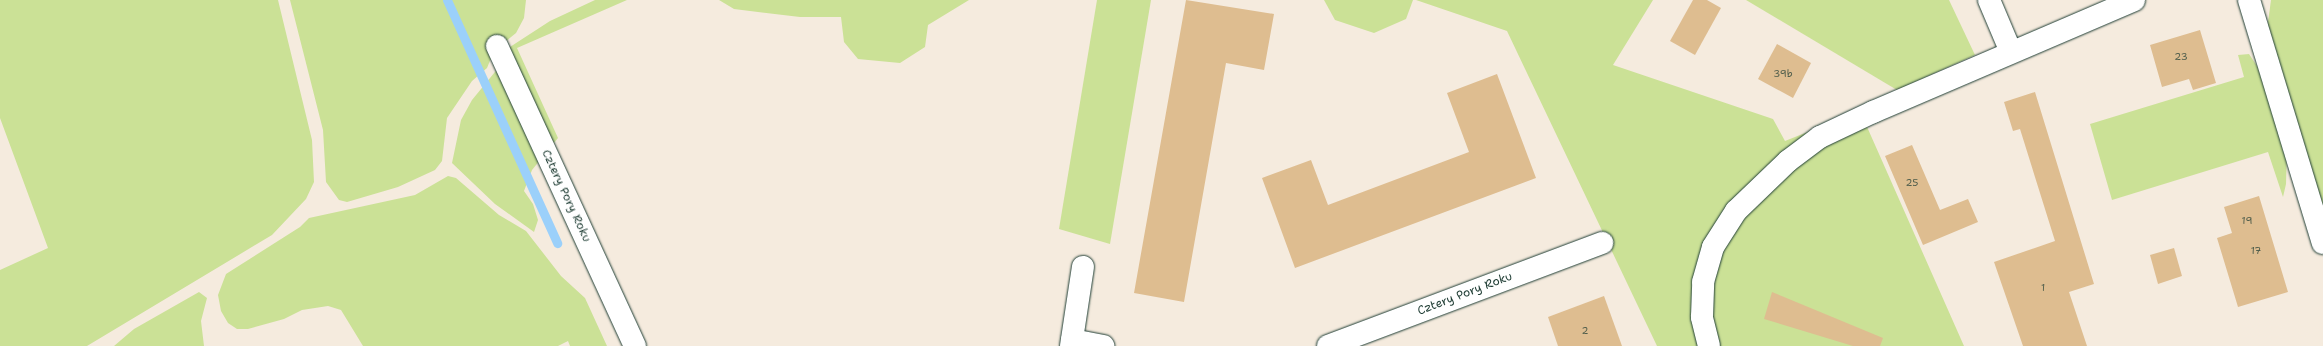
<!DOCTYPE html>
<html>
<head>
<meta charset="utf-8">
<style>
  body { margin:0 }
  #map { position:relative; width:2323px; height:346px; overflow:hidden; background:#f5ebde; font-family:"Shantell Sans",sans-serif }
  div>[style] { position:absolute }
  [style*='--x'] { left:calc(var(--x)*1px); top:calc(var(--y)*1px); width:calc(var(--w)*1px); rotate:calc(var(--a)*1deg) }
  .green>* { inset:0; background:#cbe196 }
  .stream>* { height:9px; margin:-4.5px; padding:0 4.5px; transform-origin:4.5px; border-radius:4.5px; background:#9bd0fa }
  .building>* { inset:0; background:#debd90 }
  .roads { filter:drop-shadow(0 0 1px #1f3d34) drop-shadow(0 0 1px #1f3d34) }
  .street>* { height:22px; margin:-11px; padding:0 11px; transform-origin:11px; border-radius:11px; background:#fff }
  span { translate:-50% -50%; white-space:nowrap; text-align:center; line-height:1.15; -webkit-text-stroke:3px #fff; paint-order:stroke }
  .number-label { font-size:10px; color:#4f5d4b }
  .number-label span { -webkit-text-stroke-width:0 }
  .street-label { font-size:12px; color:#1f3d34 }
</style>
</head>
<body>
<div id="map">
  <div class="green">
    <i style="clip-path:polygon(0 0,278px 0,312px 140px,314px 182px,306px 199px,272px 235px,87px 346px,0 346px,0 270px,48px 248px,0 118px)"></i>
    <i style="clip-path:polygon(290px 0,526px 0,524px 18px,516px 33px,494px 51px,487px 68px,472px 81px,447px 118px,442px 161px,435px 170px,398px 187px,347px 202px,339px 200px,326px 182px,323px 130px)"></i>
    <i style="clip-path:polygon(595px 0,627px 0,517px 48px,558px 138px,532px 170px,524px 191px,533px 204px,538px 220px,534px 232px,495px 204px,452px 163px,461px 120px,472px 100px,499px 67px,507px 49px,550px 21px)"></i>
    <i style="clip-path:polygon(719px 0,969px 0,928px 25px,925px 47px,900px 63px,858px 59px,844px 42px,841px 17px,800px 17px,734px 9px)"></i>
    <i style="clip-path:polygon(1097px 0,1151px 0,1110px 244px,1059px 229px)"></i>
    <i style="clip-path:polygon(1324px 0,1413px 0,1406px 19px,1374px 33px,1335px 20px)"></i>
    <i style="clip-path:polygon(1416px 0,1653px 0,1613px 65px,1773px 119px,1785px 141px,1860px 111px,1964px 346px,1657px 346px,1507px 31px)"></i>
    <i style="clip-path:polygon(1746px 0,1949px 0,1975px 55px,1897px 90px)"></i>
    <i style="clip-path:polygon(2271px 0,2323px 0,2323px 220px,2267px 30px)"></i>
    <i style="clip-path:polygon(2249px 54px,2259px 69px,2287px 149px,2286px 184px,2283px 197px,2268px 152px,2112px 200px,2090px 124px,2244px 77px,2238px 55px)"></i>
    <i style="clip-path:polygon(448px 176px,456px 178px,499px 215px,526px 231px,561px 276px,585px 298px,607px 346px,570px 346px,568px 341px,558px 346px,363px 346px,341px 310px,328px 306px,302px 310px,284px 319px,248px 329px,237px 329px,228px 323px,221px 311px,218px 295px,226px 274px,300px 227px,309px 218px,415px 195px)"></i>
    <i style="clip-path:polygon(199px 292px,207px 298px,201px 321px,204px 346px,114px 346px,134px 329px)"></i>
  </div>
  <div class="stream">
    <i style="--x:447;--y:0;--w:267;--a:65.6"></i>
  </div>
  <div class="building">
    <i style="clip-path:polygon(1186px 0,1274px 14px,1264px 70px,1226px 63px,1184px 302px,1134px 293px)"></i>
    <i style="clip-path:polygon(1693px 0,1707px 0,1721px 8px,1695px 55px,1670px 41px)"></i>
    <i style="clip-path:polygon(2200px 30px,2216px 83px,2193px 90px,2189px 79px,2162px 87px,2150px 45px)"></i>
    <i style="clip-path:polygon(1777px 44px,1811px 63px,1793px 98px,1758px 79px)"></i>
    <i style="clip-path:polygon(1497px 74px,1536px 178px,1295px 268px,1262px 178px,1311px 160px,1328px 205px,1469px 152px,1447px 93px)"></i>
    <i style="clip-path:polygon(2035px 92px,2094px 284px,2069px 292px,2087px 346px,2023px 346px,1994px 262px,2055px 241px,2020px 129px,2013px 131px,2004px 102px)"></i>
    <i style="clip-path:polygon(1912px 145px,1940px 210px,1968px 199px,1978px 222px,1923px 245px,1885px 156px)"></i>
    <i style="clip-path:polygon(2259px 196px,2288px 292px,2238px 307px,2217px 238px,2232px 233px,2224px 207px)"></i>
    <i style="clip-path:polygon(2174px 248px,2182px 276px,2158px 284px,2150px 255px)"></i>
    <i style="clip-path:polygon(1772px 292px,1883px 338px,1880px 346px,1853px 346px,1764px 319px)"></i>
    <i style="clip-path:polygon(1604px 296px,1622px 346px,1558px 346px,1548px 317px)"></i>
  </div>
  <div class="roads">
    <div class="street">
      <i style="--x:1989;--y:0;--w:56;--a:67.1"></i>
      <i style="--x:2249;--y:0;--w:254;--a:73.1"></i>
      <i style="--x:497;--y:46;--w:330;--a:65.3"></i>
      <i style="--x:1072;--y:340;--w:32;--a:11"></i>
      <i style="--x:1071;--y:346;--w:80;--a:-81.4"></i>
      <i style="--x:1328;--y:346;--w:293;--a:-20.6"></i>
      <i style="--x:1709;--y:346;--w:30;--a:-104"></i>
      <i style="--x:1702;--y:317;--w:35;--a:-88"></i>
      <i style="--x:1703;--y:282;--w:36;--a:-74"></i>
      <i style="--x:1713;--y:247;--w:43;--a:-57.4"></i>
      <i style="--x:1736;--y:211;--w:72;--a:-43.9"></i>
      <i style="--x:1788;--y:161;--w:40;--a:-37"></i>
      <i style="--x:1820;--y:137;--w:59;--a:-25.3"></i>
      <i style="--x:1873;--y:112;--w:284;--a:-23.2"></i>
    </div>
  </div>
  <div class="number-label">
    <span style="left:2181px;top:57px">23</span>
    <span style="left:1783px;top:74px">39b</span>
    <span style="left:1912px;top:183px">25</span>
    <span style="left:2247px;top:221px">19</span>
    <span style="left:2256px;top:251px">17</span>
    <span style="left:2043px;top:288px">1</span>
    <span style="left:1585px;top:331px">2</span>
  </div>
  <div class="street-label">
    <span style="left:566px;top:196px;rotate:65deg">Cztery Pory Roku</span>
    <span style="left:1465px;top:294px;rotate:-21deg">Cztery Pory Roku</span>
  </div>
</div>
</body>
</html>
